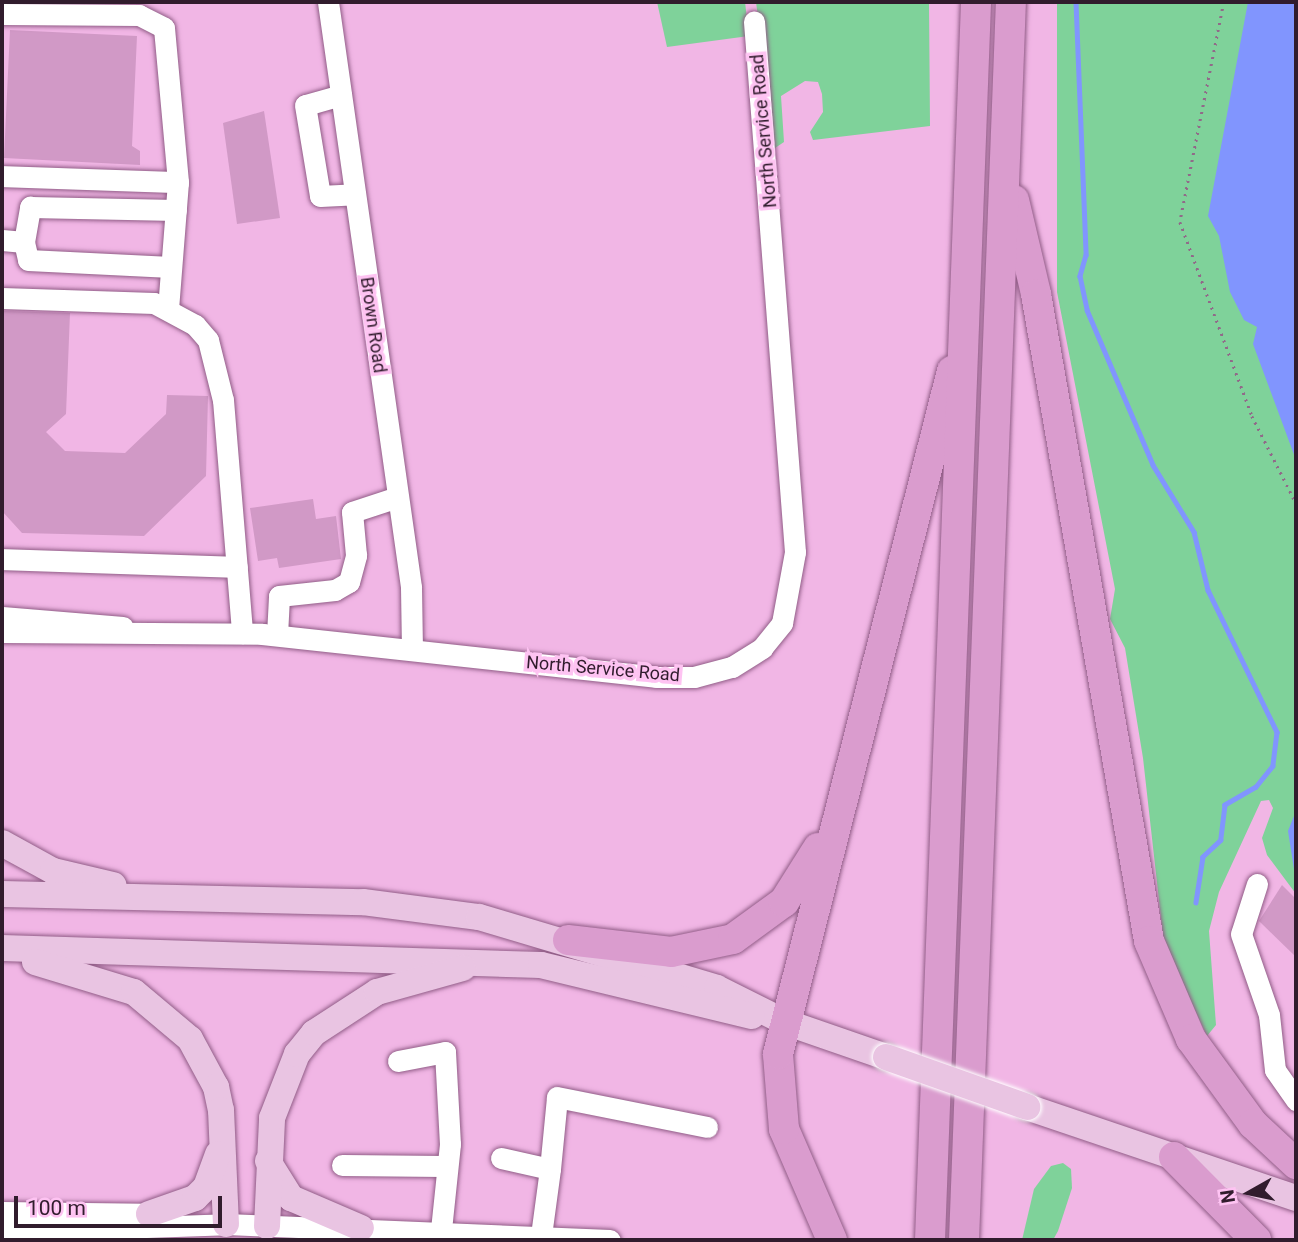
<!DOCTYPE html>
<html>
<head>
<meta charset="utf-8">
<style>
  body { margin:0 }
  #map { position:relative; width:1298px; height:1242px; overflow:hidden; background:#f1b6e5; font-family:Roboto,sans-serif }
  div>[style] { position:absolute }
  [style*='--x'] { left:calc(var(--x)*1px); top:calc(var(--y)*1px); width:calc(var(--w)*1px); rotate:calc(var(--a)*1deg) }
  .green>* { inset:0; background:#7fd29a }
  .water>* { inset:0; background:#8195fe }
  .stream>* { height:4.5px; margin:-2.25px; padding:0 2.25px; transform-origin:2.25px; border-radius:2.25px; background:#8195fe }
  .building>* { inset:0; background:#d199c6 }
  .path>* { height:2.5px; margin-top:-1.25px; transform-origin:0; background:repeating-linear-gradient(90deg,#916989 0 2px,transparent 0 7px) }
  .roads { filter:drop-shadow(0 0 2px #915d87) drop-shadow(0 0 2px #915d87) }
  .minor>* { height:21px; margin:-10.5px; padding:0 10.5px; transform-origin:10.5px; border-radius:10.5px; background:#fff }
  .major>* { height:26px; margin:-13px; padding:0 13px; transform-origin:13px; border-radius:13px; background:#e9c4e2 }
  .highway>* { height:30px; margin:-15px; padding:0 15px; transform-origin:15px; border-radius:15px; background:#da9cce }
  .bridges { filter:drop-shadow(0 0 2px #fff) drop-shadow(0 0 2px #fff) }
  .major-bridge>* { height:26px; margin:-13px; padding:0 13px; transform-origin:13px; border-radius:13px; background:#e9c4e2 }
  span { translate:-50% -50%; white-space:nowrap; text-align:center; line-height:1.15; -webkit-text-stroke:7px #fec3f2; paint-order:stroke }
  .street-label { font-size:18px; color:#311c2d }
  .frame { position:absolute; inset:0; border:4px solid #311c2d; pointer-events:none }
  .north { position:absolute; left:1214px; top:1158px; width:70px; height:70px; -webkit-text-stroke:5px #fec3f2; paint-order:stroke; rotate:261deg; font-size:19px; font-weight:700; line-height:28px; text-align:center; color:#311c2d }
  .north::after { content:''; display:block; margin:auto; width:24px; height:32px; background:#311c2d; clip-path:polygon(50% 0,100% 100%,50% 72%,0 100%) }
  .scale { position:absolute; left:14px; top:1196px; width:208px; height:32px; box-sizing:border-box; border:4px solid #311c2d; border-top:0; padding-left:9px; font-size:21px; line-height:24px; white-space:nowrap; color:#311c2d; -webkit-text-stroke:5px #fec3f2; paint-order:stroke }
</style>
</head>
<body>
<div id="map">
  <div class="green">
    <i style="clip-path:polygon(657px 2px,745px 2px,749px 36px,667px 47px)"></i>
    <i style="clip-path:polygon(756px 2px,929px 2px,930px 126px,813px 140px,810px 132px,823px 112px,822px 94px,818px 82px,805px 81px,781px 96px,784px 142px,775px 148px)"></i>
    <i style="clip-path:polygon(1057px 2px,1296px 2px,1296px 894px,1267px 855px,1262px 838px,1273px 808px,1269px 800px,1261px 801px,1219px 892px,1209px 931px,1216px 1025px,1207px 1036px,1164px 945px,1143px 758px,1125px 648px,1110px 619px,1115px 589px,1057px 292px)"></i>
    <i style="clip-path:polygon(1063px 1163px,1071px 1169px,1072px 1188px,1058px 1231px,1053px 1240px,1022px 1240px,1034px 1189px,1051px 1166px)"></i>
  </div>
  <div class="water">
    <i style="clip-path:polygon(1248px 2px,1296px 2px,1296px 460px,1253px 344px,1257px 327px,1244px 320px,1230px 292px,1219px 236px,1208px 216px)"></i>
    <i style="clip-path:polygon(1296px 811px,1296px 882px,1288px 831px)"></i>
  </div>
  <div class="stream">
    <i style="--x:1076;--y:2;--w:253;--a:87.7"></i>
    <i style="--x:1086;--y:255;--w:22;--a:106"></i>
    <i style="--x:1080;--y:276;--w:35;--a:78"></i>
    <i style="--x:1087;--y:310;--w:168;--a:66.9"></i>
    <i style="--x:1153;--y:465;--w:79;--a:58.5"></i>
    <i style="--x:1194;--y:532;--w:60;--a:76.4"></i>
    <i style="--x:1208;--y:590;--w:158;--a:64.1"></i>
    <i style="--x:1277;--y:732;--w:34;--a:97"></i>
    <i style="--x:1273;--y:766;--w:27;--a:129"></i>
    <i style="--x:1256;--y:787;--w:36;--a:150"></i>
    <i style="--x:1225;--y:805;--w:35;--a:97"></i>
    <i style="--x:1221;--y:840;--w:25;--a:137"></i>
    <i style="--x:1203;--y:857;--w:46;--a:98.8"></i>
  </div>
  <div class="building">
    <i style="clip-path:polygon(10px 30px,137px 36px,132px 146px,140px 151px,140px 165px,4px 158px)"></i>
    <i style="clip-path:polygon(264px 111px,280px 218px,237px 224px,223px 123px)"></i>
    <i style="clip-path:polygon(2px 311px,70px 313px,66px 414px,46px 432px,65px 451px,125px 453px,166px 414px,167px 395px,208px 396px,206px 476px,144px 536px,22px 533px,2px 511px)"></i>
    <i style="clip-path:polygon(313px 499px,316px 519px,336px 516px,341px 559px,279px 568px,277px 558px,258px 561px,250px 508px)"></i>
    <i style="clip-path:polygon(1282px 885px,1296px 899px,1296px 957px,1259px 921px)"></i>
  </div>
  <div class="path">
    <i style="--x:1224;--y:2;--w:224;--a:101.3"></i>
    <i style="--x:1180;--y:222;--w:207;--a:69.6"></i>
    <i style="--x:1252;--y:416;--w:97;--a:63.2"></i>
  </div>
  <div class="roads">
    <div class="minor">
      <i style="--x:328;--y:2;--w:591;--a:81.92"></i>
      <i style="--x:411;--y:587;--w:62;--a:89.1"></i>
      <i style="--x:2;--y:14;--w:137;--a:0.4"></i>
      <i style="--x:139;--y:15;--w:28;--a:27"></i>
      <i style="--x:164;--y:28;--w:155;--a:84.8"></i>
      <i style="--x:178;--y:182;--w:126;--a:94.5"></i>
      <i style="--x:341;--y:95;--w:37;--a:164"></i>
      <i style="--x:305;--y:105;--w:92;--a:80.6"></i>
      <i style="--x:320;--y:196;--w:35;--a:-3"></i>
      <i style="--x:2;--y:176;--w:176;--a:2"></i>
      <i style="--x:2;--y:240;--w:22;--a:5"></i>
      <i style="--x:24;--y:242;--w:18;--a:77"></i>
      <i style="--x:28;--y:260;--w:143;--a:2.8"></i>
      <i style="--x:24;--y:242;--w:36;--a:-80"></i>
      <i style="--x:30;--y:207;--w:146;--a:1.2"></i>
      <i style="--x:2;--y:298;--w:152;--a:1.9"></i>
      <i style="--x:154;--y:303;--w:47;--a:28.2"></i>
      <i style="--x:195;--y:325;--w:20;--a:49"></i>
      <i style="--x:208;--y:340;--w:62;--a:76"></i>
      <i style="--x:223;--y:400;--w:234;--a:85.3"></i>
      <i style="--x:2;--y:559;--w:235;--a:1.9"></i>
      <i style="--x:2;--y:617;--w:121;--a:4.7"></i>
      <i style="--x:2;--y:632;--w:260;--a:0.4"></i>
      <i style="--x:262;--y:634;--w:396;--a:6.2"></i>
      <i style="--x:656;--y:677;--w:38;--a:0"></i>
      <i style="--x:694;--y:677;--w:39;--a:-15"></i>
      <i style="--x:732;--y:667;--w:36;--a:-32"></i>
      <i style="--x:762;--y:648;--w:32;--a:-51"></i>
      <i style="--x:782;--y:623;--w:72;--a:-79.6"></i>
      <i style="--x:795;--y:552;--w:532;--a:-94.42"></i>
      <i style="--x:277;--y:635;--w:39;--a:-87"></i>
      <i style="--x:279;--y:596;--w:56;--a:-6.1"></i>
      <i style="--x:335;--y:590;--w:16;--a:-30"></i>
      <i style="--x:349;--y:582;--w:28;--a:-75"></i>
      <i style="--x:356;--y:555;--w:43;--a:-95.3"></i>
      <i style="--x:352;--y:512;--w:48;--a:-18.1"></i>
      <i style="--x:1257;--y:884;--w:52;--a:107.7"></i>
      <i style="--x:1241;--y:934;--w:86;--a:70.9"></i>
      <i style="--x:1269;--y:1015;--w:55;--a:83.8"></i>
      <i style="--x:1275;--y:1070;--w:37;--a:55"></i>
      <i style="--x:398;--y:1061;--w:48;--a:-10.8"></i>
      <i style="--x:445;--y:1052;--w:92;--a:86.9"></i>
      <i style="--x:450;--y:1144;--w:86;--a:96"></i>
      <i style="--x:501;--y:1158;--w:50;--a:12.7"></i>
      <i style="--x:550;--y:1169;--w:68;--a:97.7"></i>
      <i style="--x:342;--y:1165;--w:101;--a:0.6"></i>
      <i style="--x:550;--y:1169;--w:72;--a:-84.4"></i>
      <i style="--x:557;--y:1097;--w:153;--a:11.3"></i>
      <i style="--x:2;--y:1212;--w:163;--a:0.7"></i>
      <i style="--x:2;--y:1232;--w:224;--a:-2"></i>
      <i style="--x:226;--y:1224;--w:384;--a:2.4"></i>
    </div>
    <div class="major">
      <i style="--x:2;--y:843;--w:58;--a:28.8"></i>
      <i style="--x:53;--y:871;--w:62;--a:13.1"></i>
      <i style="--x:2;--y:894;--w:361;--a:1.3"></i>
      <i style="--x:363;--y:902;--w:117;--a:7.4"></i>
      <i style="--x:479;--y:917;--w:248;--a:16.6"></i>
      <i style="--x:717;--y:988;--w:76;--a:26.6"></i>
      <i style="--x:785;--y:1022;--w:107;--a:19.1"></i>
      <i style="--x:2;--y:948;--w:539;--a:1.81"></i>
      <i style="--x:541;--y:965;--w:217;--a:13.6"></i>
      <i style="--x:35;--y:962;--w:103;--a:16.9"></i>
      <i style="--x:134;--y:992;--w:73;--a:40"></i>
      <i style="--x:190;--y:1039;--w:55;--a:61.6"></i>
      <i style="--x:216;--y:1087;--w:24;--a:78"></i>
      <i style="--x:221;--y:1110;--w:114;--a:87.5"></i>
      <i style="--x:1027;--y:1107;--w:284;--a:18.7"></i>
      <i style="--x:268;--y:1161;--w:44;--a:58.1"></i>
      <i style="--x:291;--y:1198;--w:76;--a:23.2"></i>
      <i style="--x:149;--y:1214;--w:49;--a:-19.2"></i>
      <i style="--x:195;--y:1198;--w:16;--a:-45"></i>
      <i style="--x:206;--y:1187;--w:35;--a:-70"></i>
      <i style="--x:267;--y:1226;--w:108;--a:-87.3"></i>
      <i style="--x:272;--y:1118;--w:69;--a:-68.7"></i>
      <i style="--x:297;--y:1054;--w:27;--a:-51"></i>
      <i style="--x:314;--y:1033;--w:75;--a:-33.1"></i>
      <i style="--x:377;--y:992;--w:89;--a:-15.6"></i>
    </div>
    <div class="highway">
      <i style="--x:1014;--y:200;--w:97;--a:76.8"></i>
      <i style="--x:1036;--y:294;--w:657;--a:80.09"></i>
      <i style="--x:1149;--y:941;--w:107;--a:66.8"></i>
      <i style="--x:1191;--y:1039;--w:105;--a:53.9"></i>
      <i style="--x:1253;--y:1124;--w:59;--a:42.9"></i>
      <i style="--x:568;--y:940;--w:104;--a:6.6"></i>
      <i style="--x:671;--y:952;--w:63;--a:-11.8"></i>
      <i style="--x:733;--y:939;--w:63;--a:-36"></i>
      <i style="--x:784;--y:902;--w:64;--a:-57.8"></i>
      <i style="--x:1174;--y:1157;--w:117;--a:45.3"></i>
      <i style="--x:832;--y:1240;--w:121;--a:-113.4"></i>
      <i style="--x:784;--y:1129;--w:75;--a:-94.6"></i>
      <i style="--x:778;--y:1054;--w:705;--a:-75.71"></i>
      <i style="--x:930;--y:1240;--w:1239;--a:-87.87"></i>
      <i style="--x:964;--y:1240;--w:1239;--a:-87.83"></i>
    </div>
  </div>
  <div class="bridges">
    <div class="major-bridge">
      <i style="--x:886;--y:1057;--w:150;--a:19.5"></i>
    </div>
  </div>
  <div class="street-label">
    <span style="left:764px;top:131px;rotate:-95deg">North Service Road</span>
    <span style="left:373px;top:325px;rotate:82deg">Brown Road</span>
    <span style="left:603px;top:669px;rotate:5deg">North Service Road</span>
  </div>
  <div class="frame"></div>
  <div class="north">N</div>
  <div class="scale">100 m</div>
</div>
</body>
</html>
